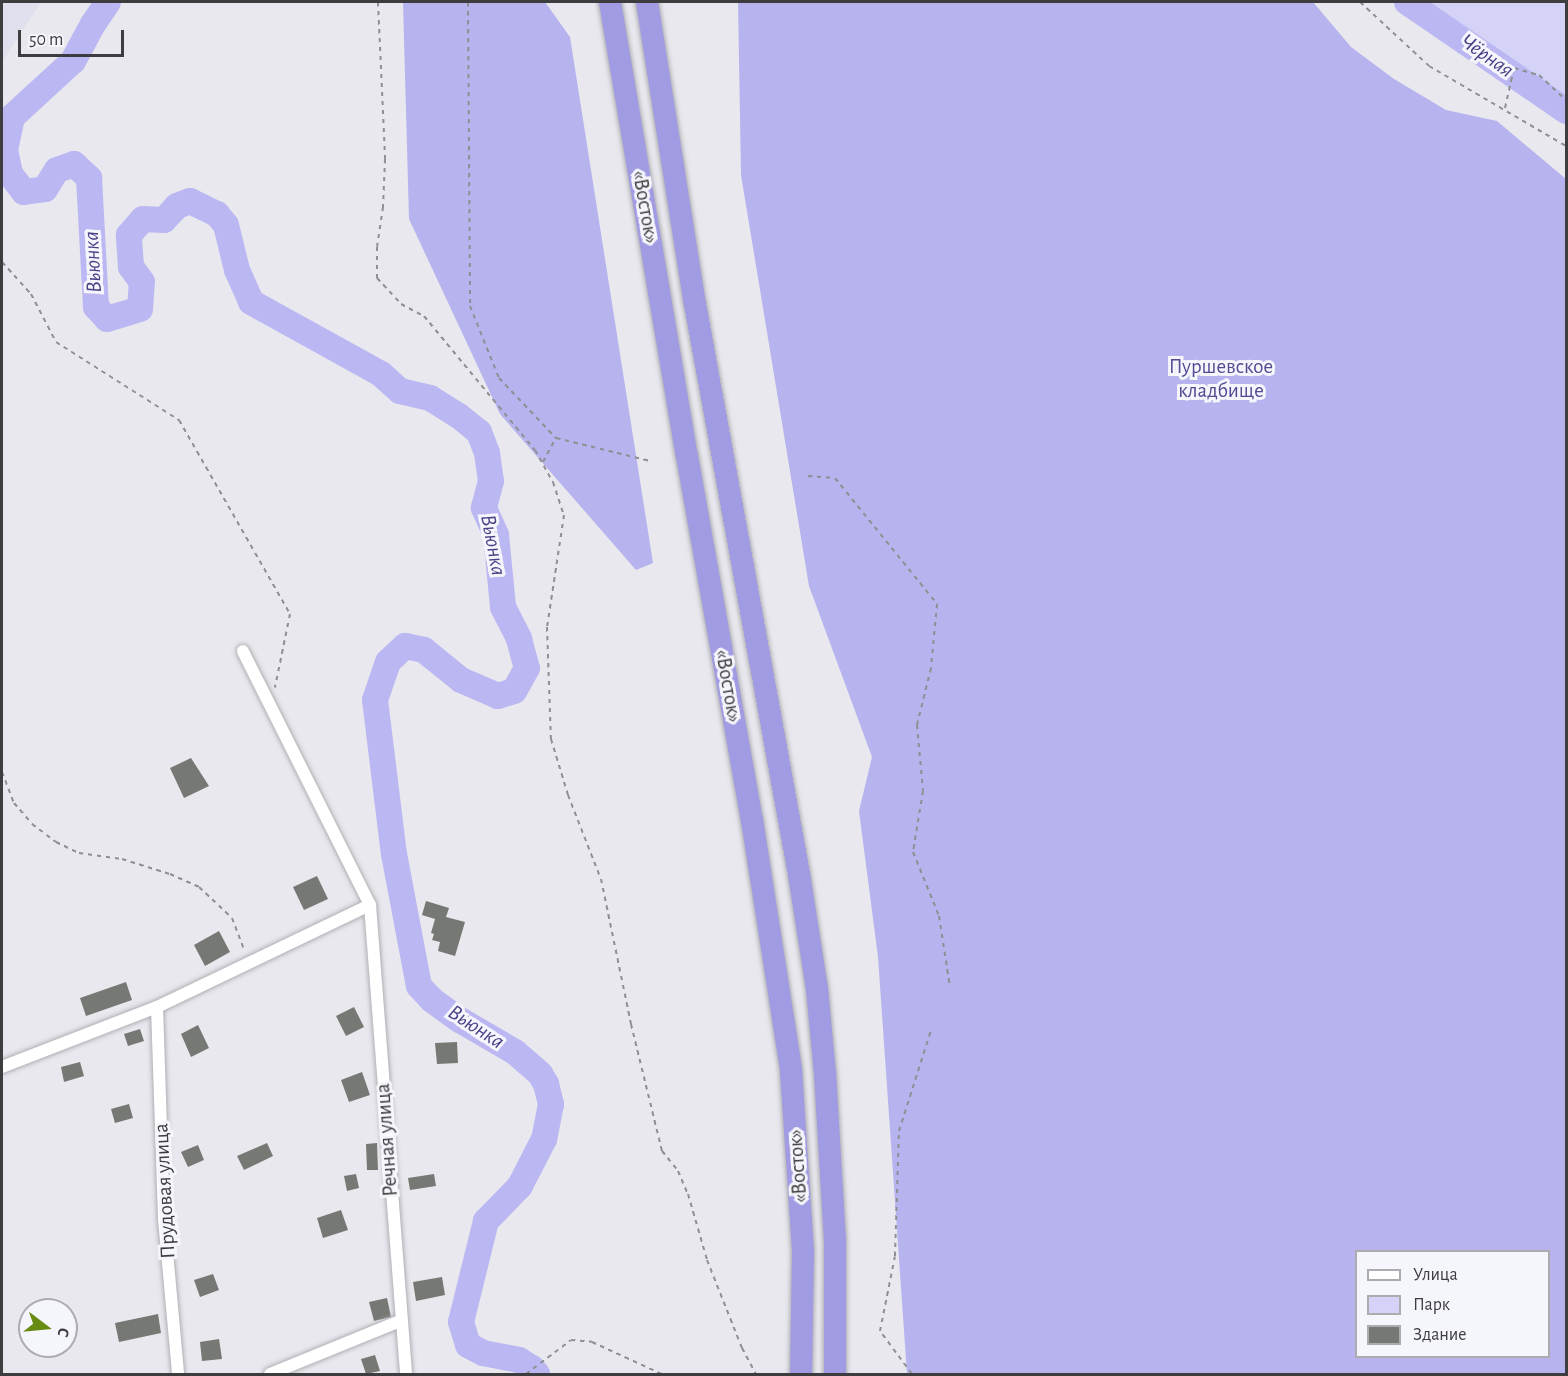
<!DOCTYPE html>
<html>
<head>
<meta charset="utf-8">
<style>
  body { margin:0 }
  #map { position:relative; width:1568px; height:1376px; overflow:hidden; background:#e8e8ee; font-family:"Alegreya Sans",sans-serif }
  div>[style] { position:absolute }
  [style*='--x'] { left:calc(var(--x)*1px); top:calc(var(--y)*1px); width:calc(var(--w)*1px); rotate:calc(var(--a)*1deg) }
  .built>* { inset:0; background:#e0dfed }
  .green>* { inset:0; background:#d4d2f7 }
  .forest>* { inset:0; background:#b6b3ee }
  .river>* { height:26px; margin:-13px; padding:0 13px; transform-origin:13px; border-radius:13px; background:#bbb7f2 }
  .building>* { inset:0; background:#767873 }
  .path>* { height:2px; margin-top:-1px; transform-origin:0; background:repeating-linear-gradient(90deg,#8f8f93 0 4.5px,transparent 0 9px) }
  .roads { filter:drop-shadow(0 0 2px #afafb5) drop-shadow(0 0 2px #afafb5) }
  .street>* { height:12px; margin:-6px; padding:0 6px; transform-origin:6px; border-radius:6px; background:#fff }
  .highway>* { height:22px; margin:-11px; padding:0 11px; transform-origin:11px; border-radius:11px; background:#a09be2 }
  span { translate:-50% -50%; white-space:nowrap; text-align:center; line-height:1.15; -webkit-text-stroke:6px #f5f5fc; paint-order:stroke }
  .street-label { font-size:21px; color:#3d3d3f }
  .park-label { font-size:21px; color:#544a92 }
  .water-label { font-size:22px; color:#4a4086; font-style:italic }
  .frame { position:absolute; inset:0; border:3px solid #3d3d3f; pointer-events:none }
  .legend { position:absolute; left:1355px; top:1250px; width:195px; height:108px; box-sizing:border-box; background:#f5f5fc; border:2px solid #ababb0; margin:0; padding:8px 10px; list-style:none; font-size:18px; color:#3d3d3f }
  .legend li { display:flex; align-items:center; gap:12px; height:30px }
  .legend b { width:30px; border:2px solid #ababb0 }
  .north { position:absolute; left:18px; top:1298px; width:60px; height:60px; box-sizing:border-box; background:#f5f5fc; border:2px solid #ababb0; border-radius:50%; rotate:106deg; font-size:16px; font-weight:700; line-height:24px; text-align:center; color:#3d3d3f }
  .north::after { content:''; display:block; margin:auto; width:21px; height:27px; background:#688b12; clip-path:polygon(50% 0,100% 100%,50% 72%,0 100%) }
  .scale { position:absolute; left:18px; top:30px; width:106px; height:27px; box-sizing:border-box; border:3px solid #3d3d3f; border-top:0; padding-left:8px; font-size:18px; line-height:21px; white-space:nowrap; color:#3d3d3f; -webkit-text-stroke:4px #f5f5fc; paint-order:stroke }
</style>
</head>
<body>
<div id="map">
  <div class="built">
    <i style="clip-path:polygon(2px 2px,41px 2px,2px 62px)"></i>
  </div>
  <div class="green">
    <i style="clip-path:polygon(1417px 2px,1566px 2px,1566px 108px,1488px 63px)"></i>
  </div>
  <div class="forest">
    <i style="clip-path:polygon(403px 2px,545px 2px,570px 37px,653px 563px,636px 570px,500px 414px,409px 219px)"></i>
    <i style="clip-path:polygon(evenodd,738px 2px,1313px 2px,1351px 47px,1394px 79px,1446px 110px,1497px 121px,1566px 179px,1566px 1374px,907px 1374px,878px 957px,859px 811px,872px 757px,809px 586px,741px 175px,738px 2px,1356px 1252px,1548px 1252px,1548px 1356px,1356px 1356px,1356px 1252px)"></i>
  </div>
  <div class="river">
    <i style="--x:108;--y:2;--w:27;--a:124"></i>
    <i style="--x:93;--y:24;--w:42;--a:118.4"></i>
    <i style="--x:73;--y:61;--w:83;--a:137.4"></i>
    <i style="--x:12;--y:117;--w:34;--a:102"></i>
    <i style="--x:5;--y:150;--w:25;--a:78"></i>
    <i style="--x:10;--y:174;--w:23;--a:52"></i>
    <i style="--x:24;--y:192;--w:21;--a:-8"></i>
    <i style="--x:45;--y:189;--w:22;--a:-58"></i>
    <i style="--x:57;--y:170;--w:18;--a:-19"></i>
    <i style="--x:74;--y:164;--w:21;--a:43"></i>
    <i style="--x:89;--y:178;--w:129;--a:86.9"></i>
    <i style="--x:96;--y:307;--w:16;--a:47"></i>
    <i style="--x:107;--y:319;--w:34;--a:-17"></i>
    <i style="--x:140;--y:309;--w:27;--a:-86"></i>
    <i style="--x:142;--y:282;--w:19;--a:-126"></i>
    <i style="--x:131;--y:267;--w:32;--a:-94"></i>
    <i style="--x:129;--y:235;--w:21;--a:-49"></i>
    <i style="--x:143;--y:219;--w:21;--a:3"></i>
    <i style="--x:164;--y:220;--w:19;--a:-47"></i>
    <i style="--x:177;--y:206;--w:14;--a:-21"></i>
    <i style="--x:190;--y:201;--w:30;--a:26"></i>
    <i style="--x:217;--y:214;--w:14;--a:51"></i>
    <i style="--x:226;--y:225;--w:46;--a:76.3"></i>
    <i style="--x:237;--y:270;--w:35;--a:66"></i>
    <i style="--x:251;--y:302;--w:149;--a:29"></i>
    <i style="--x:381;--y:374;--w:25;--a:42"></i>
    <i style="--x:400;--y:391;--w:31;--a:13"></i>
    <i style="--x:430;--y:398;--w:34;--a:32"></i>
    <i style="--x:459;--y:416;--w:26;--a:39"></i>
    <i style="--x:479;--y:432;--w:22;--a:69"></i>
    <i style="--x:487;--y:453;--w:28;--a:82"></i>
    <i style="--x:491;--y:481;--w:28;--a:105"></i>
    <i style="--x:484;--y:508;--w:30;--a:66"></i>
    <i style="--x:496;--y:535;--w:72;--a:84.4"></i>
    <i style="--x:503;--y:607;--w:36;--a:63"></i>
    <i style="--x:519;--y:639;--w:30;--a:75"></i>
    <i style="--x:527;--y:668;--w:26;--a:119"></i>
    <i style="--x:514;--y:691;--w:17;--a:163"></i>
    <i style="--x:498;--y:696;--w:40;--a:-156.6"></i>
    <i style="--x:461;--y:680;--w:48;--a:-141"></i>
    <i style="--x:424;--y:650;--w:19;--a:-168"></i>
    <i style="--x:405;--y:646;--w:23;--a:137"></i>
    <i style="--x:388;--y:662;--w:40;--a:108.9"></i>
    <i style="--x:375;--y:700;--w:155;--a:83"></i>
    <i style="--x:394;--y:854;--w:134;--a:79.3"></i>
    <i style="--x:419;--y:986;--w:19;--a:47"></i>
    <i style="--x:432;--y:1000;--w:34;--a:36"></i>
    <i style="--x:460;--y:1020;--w:64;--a:30.2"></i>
    <i style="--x:515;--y:1052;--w:33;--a:41"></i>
    <i style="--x:540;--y:1074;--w:12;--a:59"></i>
    <i style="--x:546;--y:1084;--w:21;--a:76"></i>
    <i style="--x:551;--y:1104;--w:36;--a:101"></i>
    <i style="--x:544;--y:1139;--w:53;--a:117.1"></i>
    <i style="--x:520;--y:1186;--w:49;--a:134.2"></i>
    <i style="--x:486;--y:1221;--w:104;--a:103.9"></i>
    <i style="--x:461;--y:1322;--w:24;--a:73"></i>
    <i style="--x:468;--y:1345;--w:17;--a:28"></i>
    <i style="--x:483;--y:1353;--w:37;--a:11"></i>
    <i style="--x:519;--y:1360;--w:15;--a:32"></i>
    <i style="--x:532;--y:1368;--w:8;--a:50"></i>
    <i style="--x:1407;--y:2;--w:193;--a:34.4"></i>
  </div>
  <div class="building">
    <i style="clip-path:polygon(191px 758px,209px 786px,184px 798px,170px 768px)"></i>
    <i style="clip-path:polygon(317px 876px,328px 899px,304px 910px,293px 887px)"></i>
    <i style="clip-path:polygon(426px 901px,449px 908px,446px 917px,465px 922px,455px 956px,438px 951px,440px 942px,432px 940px,434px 934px,431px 933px,435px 919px,422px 915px)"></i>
    <i style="clip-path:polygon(219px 931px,230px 952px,205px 966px,194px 945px)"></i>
    <i style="clip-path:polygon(126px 982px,132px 1000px,86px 1016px,80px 998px)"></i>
    <i style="clip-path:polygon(354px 1007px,364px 1027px,346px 1036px,336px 1016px)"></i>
    <i style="clip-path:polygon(198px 1025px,209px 1048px,191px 1057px,181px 1034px)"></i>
    <i style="clip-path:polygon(140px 1029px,144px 1041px,128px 1046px,124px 1034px)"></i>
    <i style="clip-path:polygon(457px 1042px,458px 1063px,437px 1064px,435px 1043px)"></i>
    <i style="clip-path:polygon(80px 1062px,84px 1076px,64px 1082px,61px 1067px)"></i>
    <i style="clip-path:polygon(362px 1072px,370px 1095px,349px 1102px,341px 1080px)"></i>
    <i style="clip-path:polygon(129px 1104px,133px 1118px,115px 1123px,111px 1109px)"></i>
    <i style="clip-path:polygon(267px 1143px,273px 1156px,244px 1170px,237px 1156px)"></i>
    <i style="clip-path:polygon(377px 1143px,378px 1170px,367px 1170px,366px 1144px)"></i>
    <i style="clip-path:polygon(198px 1145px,204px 1160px,188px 1167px,181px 1152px)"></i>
    <i style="clip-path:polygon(356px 1174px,359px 1188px,347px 1191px,344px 1176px)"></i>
    <i style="clip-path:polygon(434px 1174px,436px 1186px,410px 1190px,408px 1178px)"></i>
    <i style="clip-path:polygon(341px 1210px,348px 1230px,323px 1238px,317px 1218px)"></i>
    <i style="clip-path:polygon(213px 1274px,219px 1290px,200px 1297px,194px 1280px)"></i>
    <i style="clip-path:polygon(442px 1277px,445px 1295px,416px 1301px,413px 1282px)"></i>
    <i style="clip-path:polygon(387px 1298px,391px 1317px,374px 1321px,369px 1302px)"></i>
    <i style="clip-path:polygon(158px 1314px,161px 1333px,119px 1342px,115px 1323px)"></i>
    <i style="clip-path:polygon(219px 1339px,222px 1359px,202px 1361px,200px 1342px)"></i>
    <i style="clip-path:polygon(375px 1355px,380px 1371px,366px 1374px,361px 1359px)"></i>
  </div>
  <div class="path">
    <i style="--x:378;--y:2;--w:157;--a:87.4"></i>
    <i style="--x:385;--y:159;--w:48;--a:92.4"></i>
    <i style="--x:383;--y:207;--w:40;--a:98.5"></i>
    <i style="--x:377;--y:247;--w:31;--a:90"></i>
    <i style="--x:377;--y:278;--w:35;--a:47"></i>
    <i style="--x:401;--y:304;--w:26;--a:28"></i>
    <i style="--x:424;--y:316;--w:174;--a:50.4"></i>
    <i style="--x:535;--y:450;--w:37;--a:61"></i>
    <i style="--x:553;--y:482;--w:35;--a:72"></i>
    <i style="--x:564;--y:515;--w:113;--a:98.6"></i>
    <i style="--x:547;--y:627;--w:112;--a:88"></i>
    <i style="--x:551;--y:739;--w:59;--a:73.1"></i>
    <i style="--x:568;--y:795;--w:90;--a:68.6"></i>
    <i style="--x:601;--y:879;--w:148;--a:78.3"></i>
    <i style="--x:631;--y:1024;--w:131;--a:76.3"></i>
    <i style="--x:662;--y:1151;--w:26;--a:51"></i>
    <i style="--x:678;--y:1171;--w:25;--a:67"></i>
    <i style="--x:688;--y:1194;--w:69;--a:73.9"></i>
    <i style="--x:707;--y:1260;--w:95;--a:68.3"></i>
    <i style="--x:742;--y:1348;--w:30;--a:62"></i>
    <i style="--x:468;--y:2;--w:304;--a:89.6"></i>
    <i style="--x:470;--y:306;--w:78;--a:68.1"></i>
    <i style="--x:499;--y:378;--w:83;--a:46.5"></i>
    <i style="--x:556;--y:438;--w:97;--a:13.7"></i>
    <i style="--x:1360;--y:2;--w:94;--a:42.8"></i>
    <i style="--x:1429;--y:66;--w:159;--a:30.3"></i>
    <i style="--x:1505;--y:108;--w:41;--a:-77.3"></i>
    <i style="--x:1514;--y:68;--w:26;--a:16"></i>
    <i style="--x:1539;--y:75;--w:37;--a:43"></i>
    <i style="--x:2;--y:262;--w:43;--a:47.8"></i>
    <i style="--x:31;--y:294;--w:54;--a:62.5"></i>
    <i style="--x:56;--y:342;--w:146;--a:32.4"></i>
    <i style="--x:179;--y:420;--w:224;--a:60.2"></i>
    <i style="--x:290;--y:614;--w:75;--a:101.6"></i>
    <i style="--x:543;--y:462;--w:27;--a:-62"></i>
    <i style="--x:808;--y:476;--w:27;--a:4"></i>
    <i style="--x:835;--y:478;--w:162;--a:51"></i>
    <i style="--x:937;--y:604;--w:64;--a:95.4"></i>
    <i style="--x:931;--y:668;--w:59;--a:103.8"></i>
    <i style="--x:917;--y:725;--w:66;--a:84.8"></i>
    <i style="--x:923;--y:791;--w:62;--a:99.3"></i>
    <i style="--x:913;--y:852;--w:69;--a:67.9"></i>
    <i style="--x:939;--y:916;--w:72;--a:81.2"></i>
    <i style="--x:2;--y:772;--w:33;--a:69"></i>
    <i style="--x:14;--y:803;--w:28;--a:49"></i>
    <i style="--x:32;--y:824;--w:30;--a:37"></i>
    <i style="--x:56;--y:842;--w:25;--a:26"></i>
    <i style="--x:79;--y:853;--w:43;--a:7.9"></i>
    <i style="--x:122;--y:859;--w:50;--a:17.4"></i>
    <i style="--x:170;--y:874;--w:32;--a:24"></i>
    <i style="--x:199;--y:887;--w:45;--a:43.2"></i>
    <i style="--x:232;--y:918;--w:34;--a:69"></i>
    <i style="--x:526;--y:1374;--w:56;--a:-37.1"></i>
    <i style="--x:571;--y:1340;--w:21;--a:5"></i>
    <i style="--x:592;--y:1342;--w:77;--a:24.6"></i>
    <i style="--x:912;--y:1374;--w:54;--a:-126.7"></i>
    <i style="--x:880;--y:1331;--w:76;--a:-78.7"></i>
    <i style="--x:895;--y:1256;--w:125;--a:-88.2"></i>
    <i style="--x:899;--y:1131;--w:106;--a:-72.4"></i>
  </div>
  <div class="roads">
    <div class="street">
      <i style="--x:370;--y:905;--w:470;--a:85.6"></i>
      <i style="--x:157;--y:1007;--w:212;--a:88.1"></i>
      <i style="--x:164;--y:1219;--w:156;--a:84.8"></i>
      <i style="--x:2;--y:1067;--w:166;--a:-21.2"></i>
      <i style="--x:157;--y:1007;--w:236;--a:-25.6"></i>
      <i style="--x:370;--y:905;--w:284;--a:-116.6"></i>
      <i style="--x:270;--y:1374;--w:140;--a:-22.2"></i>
    </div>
    <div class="highway">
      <i style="--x:610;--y:2;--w:460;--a:80.4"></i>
      <i style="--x:687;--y:456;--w:370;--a:79.9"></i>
      <i style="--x:752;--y:820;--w:253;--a:81.1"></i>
      <i style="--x:791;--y:1070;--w:182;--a:86.2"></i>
      <i style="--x:803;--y:1252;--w:122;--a:90.9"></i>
      <i style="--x:647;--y:2;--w:306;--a:81"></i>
      <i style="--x:695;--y:304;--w:579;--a:79.66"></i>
      <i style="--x:799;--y:874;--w:116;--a:81.1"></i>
      <i style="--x:817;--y:989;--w:84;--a:84.6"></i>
      <i style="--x:825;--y:1073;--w:168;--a:86.6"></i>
      <i style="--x:835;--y:1241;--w:133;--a:90"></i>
    </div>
  </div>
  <div class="street-label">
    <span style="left:645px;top:207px;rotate:80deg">«Восток»</span>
    <span style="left:728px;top:686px;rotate:80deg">«Восток»</span>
    <span style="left:387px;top:1140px;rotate:-94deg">Речная улица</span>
    <span style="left:798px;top:1166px;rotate:-94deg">«Восток»</span>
    <span style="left:165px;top:1191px;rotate:-93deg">Прудовая улица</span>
  </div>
  <div class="park-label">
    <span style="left:1221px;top:379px">Пуршевское<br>кладбище</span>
  </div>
  <div class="water-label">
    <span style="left:1487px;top:56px;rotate:35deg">Чёрная</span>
    <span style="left:93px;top:262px;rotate:-93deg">Вьюнка</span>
    <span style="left:493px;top:545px;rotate:79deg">Вьюнка</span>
    <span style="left:476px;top:1027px;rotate:33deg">Вьюнка</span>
  </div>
  <div class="frame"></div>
  <ul class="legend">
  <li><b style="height:8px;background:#fff"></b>Улица</li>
  <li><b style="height:16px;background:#d4d2f7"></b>Парк</li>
  <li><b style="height:16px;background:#767873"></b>Здание</li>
  </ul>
  <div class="north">С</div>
  <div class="scale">50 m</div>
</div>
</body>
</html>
